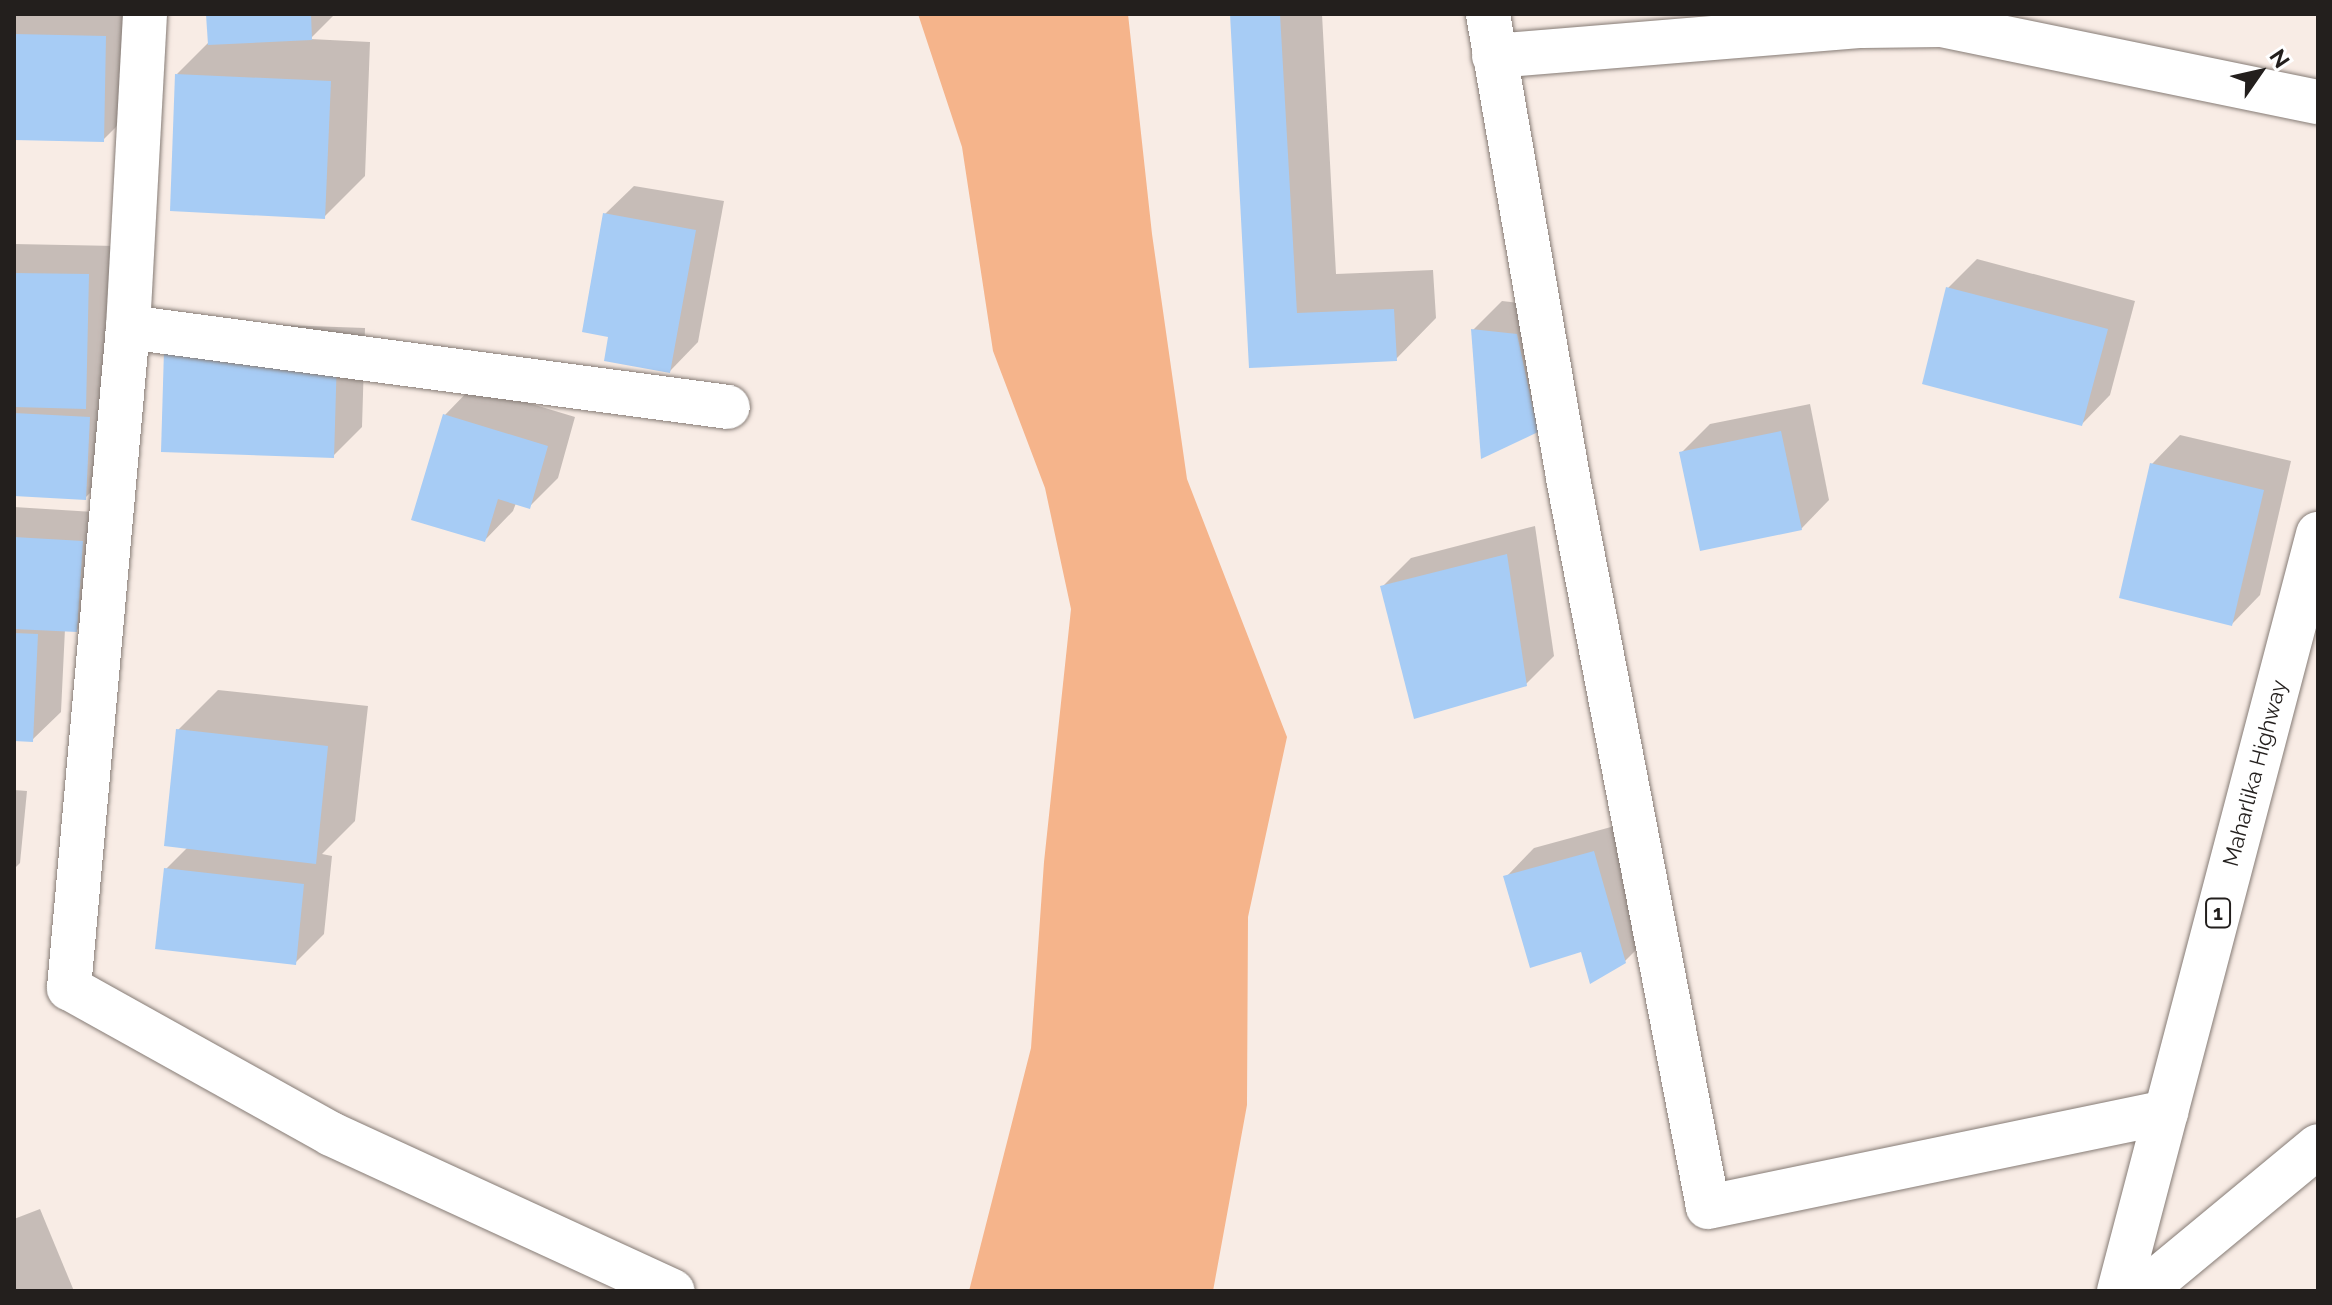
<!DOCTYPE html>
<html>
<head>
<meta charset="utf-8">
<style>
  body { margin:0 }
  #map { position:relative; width:2332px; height:1305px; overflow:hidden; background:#f8ece5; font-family:Raleway,sans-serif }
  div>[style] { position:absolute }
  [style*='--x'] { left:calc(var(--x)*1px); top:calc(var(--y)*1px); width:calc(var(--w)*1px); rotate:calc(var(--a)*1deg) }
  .water>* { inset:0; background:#f5b48b }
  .shadow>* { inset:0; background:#0003 }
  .building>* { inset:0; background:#a7ccf5 }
  .roads { filter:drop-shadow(0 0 2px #867c76) drop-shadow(0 0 2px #867c76) }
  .minor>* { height:44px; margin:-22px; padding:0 22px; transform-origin:22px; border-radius:22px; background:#fff }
  .highway>* { height:44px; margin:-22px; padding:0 22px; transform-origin:22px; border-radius:22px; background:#fff }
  span { translate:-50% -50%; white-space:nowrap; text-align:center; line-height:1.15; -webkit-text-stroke:6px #fff; paint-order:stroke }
  .shield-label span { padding:2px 6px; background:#fff; border:2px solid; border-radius:6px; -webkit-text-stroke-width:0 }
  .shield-label { font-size:20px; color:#231f1d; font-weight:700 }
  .street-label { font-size:22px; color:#231f1d }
  .frame { position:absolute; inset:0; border:16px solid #231f1d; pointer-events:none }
  .north { position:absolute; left:2220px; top:32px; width:80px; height:80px; -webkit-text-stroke:6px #fff; paint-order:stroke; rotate:56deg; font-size:22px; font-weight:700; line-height:32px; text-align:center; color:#231f1d }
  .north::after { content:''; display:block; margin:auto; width:28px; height:36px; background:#231f1d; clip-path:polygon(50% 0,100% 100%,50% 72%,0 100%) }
</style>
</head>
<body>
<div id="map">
  <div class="water">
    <i style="clip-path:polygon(918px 14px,1128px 14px,1152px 234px,1187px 479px,1287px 737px,1248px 917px,1247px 1105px,1213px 1291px,969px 1291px,1031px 1048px,1044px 862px,1071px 609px,1045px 488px,993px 351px,962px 147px)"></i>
  </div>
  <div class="shadow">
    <i style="clip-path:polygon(14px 14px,134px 14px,132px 111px,103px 140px,14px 138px)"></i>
    <i style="clip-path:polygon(208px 14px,335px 14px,310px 39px,370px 42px,365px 176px,324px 217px,177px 74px,209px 42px)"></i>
    <i style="clip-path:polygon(1232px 14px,1322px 14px,1336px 274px,1433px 270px,1436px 318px,1396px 359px,1251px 366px)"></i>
    <i style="clip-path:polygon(634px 186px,724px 201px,698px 342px,670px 371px,610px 336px,605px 214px)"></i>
    <i style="clip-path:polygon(14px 244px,117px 246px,114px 469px,85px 498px,14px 494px)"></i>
    <i style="clip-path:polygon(1977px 259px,2135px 301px,2110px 395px,2082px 424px,1948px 288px)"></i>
    <i style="clip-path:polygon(1502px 301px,1546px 306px,1537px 430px,1473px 330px)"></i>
    <i style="clip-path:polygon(194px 322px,365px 328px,362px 427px,333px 456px)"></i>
    <i style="clip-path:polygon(473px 386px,575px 417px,558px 478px,529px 507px,516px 503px,513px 511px,485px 540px,445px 415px)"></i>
    <i style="clip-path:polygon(1810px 404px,1829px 500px,1801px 529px,1681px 453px,1710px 424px)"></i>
    <i style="clip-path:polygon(2180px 435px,2291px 461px,2260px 595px,2232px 624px,2152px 464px)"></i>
    <i style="clip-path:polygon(14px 507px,110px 513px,105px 601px,77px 630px,65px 629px,61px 712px,32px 740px,14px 739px)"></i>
    <i style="clip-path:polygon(1535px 526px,1554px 656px,1526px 684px,1382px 587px,1411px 558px)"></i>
    <i style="clip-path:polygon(218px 690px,368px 706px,355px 821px,322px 854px,332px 856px,324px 934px,295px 963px,166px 869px,188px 847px,178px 730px)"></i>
    <i style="clip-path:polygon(14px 790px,27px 791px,20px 863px,14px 869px)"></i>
    <i style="clip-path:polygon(1622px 824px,1654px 932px,1625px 961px,1583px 950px,1506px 877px,1534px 848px)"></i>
    <i style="clip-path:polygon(40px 1209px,74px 1291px,14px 1291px,14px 1219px)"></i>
  </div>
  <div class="building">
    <i style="clip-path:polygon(206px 14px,311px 14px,312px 40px,208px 45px)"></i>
    <i style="clip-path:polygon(1230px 14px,1280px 14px,1297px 313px,1394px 309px,1397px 361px,1249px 368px)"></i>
    <i style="clip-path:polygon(14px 34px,106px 36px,104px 142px,14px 140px)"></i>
    <i style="clip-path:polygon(175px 74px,331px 81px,325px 219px,170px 211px)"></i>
    <i style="clip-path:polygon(603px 213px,696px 230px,670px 373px,604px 361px,608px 337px,582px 332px)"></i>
    <i style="clip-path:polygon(14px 273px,89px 274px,86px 409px,14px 407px)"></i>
    <i style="clip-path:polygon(1946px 287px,2108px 329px,2082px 426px,1922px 384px)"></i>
    <i style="clip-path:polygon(1471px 329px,1517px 334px,1538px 432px,1481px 459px)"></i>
    <i style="clip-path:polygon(164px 350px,337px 356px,334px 458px,161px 452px)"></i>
    <i style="clip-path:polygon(14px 413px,90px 417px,86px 500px,14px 496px)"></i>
    <i style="clip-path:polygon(443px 414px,548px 446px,530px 509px,498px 499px,485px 542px,411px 520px)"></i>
    <i style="clip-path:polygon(1781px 431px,1802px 530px,1700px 551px,1679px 452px)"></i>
    <i style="clip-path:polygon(2150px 463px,2264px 490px,2232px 626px,2119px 598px)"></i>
    <i style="clip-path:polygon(14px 537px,83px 541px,77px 632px,14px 629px)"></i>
    <i style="clip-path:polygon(1507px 554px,1527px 686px,1414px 719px,1380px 586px)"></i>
    <i style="clip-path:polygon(14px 633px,38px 634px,33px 742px,14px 741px)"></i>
    <i style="clip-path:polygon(176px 729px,328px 746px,316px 864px,164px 846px)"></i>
    <i style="clip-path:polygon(1594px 851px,1626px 963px,1590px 984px,1581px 952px,1530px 968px,1503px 876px)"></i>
    <i style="clip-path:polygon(164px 868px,304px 884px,296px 965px,155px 949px)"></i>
  </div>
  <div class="roads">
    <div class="minor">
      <i style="--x:145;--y:14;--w:313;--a:93.1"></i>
      <i style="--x:128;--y:327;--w:664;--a:95.1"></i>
      <i style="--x:69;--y:988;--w:300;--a:29.1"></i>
      <i style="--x:331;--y:1134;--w:376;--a:24.7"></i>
      <i style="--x:1488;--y:14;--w:471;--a:80.2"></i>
      <i style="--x:1568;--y:478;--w:742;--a:79.13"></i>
      <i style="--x:1708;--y:1207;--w:468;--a:-11.7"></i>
      <i style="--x:1494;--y:56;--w:369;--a:-4.7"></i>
      <i style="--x:1862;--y:26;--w:80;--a:-0.7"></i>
      <i style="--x:1942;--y:25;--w:384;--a:11.6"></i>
      <i style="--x:128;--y:327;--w:605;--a:7.59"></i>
      <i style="--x:2143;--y:1291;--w:227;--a:-39.6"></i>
    </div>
    <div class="highway">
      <i style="--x:2119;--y:1291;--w:783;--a:-75.27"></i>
    </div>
  </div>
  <div class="shield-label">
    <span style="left:2218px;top:913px">1</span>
  </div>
  <div class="street-label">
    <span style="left:2255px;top:773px;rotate:-75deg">Maharlika Highway</span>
  </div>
  <div class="frame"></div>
  <div class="north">N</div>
</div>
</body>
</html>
